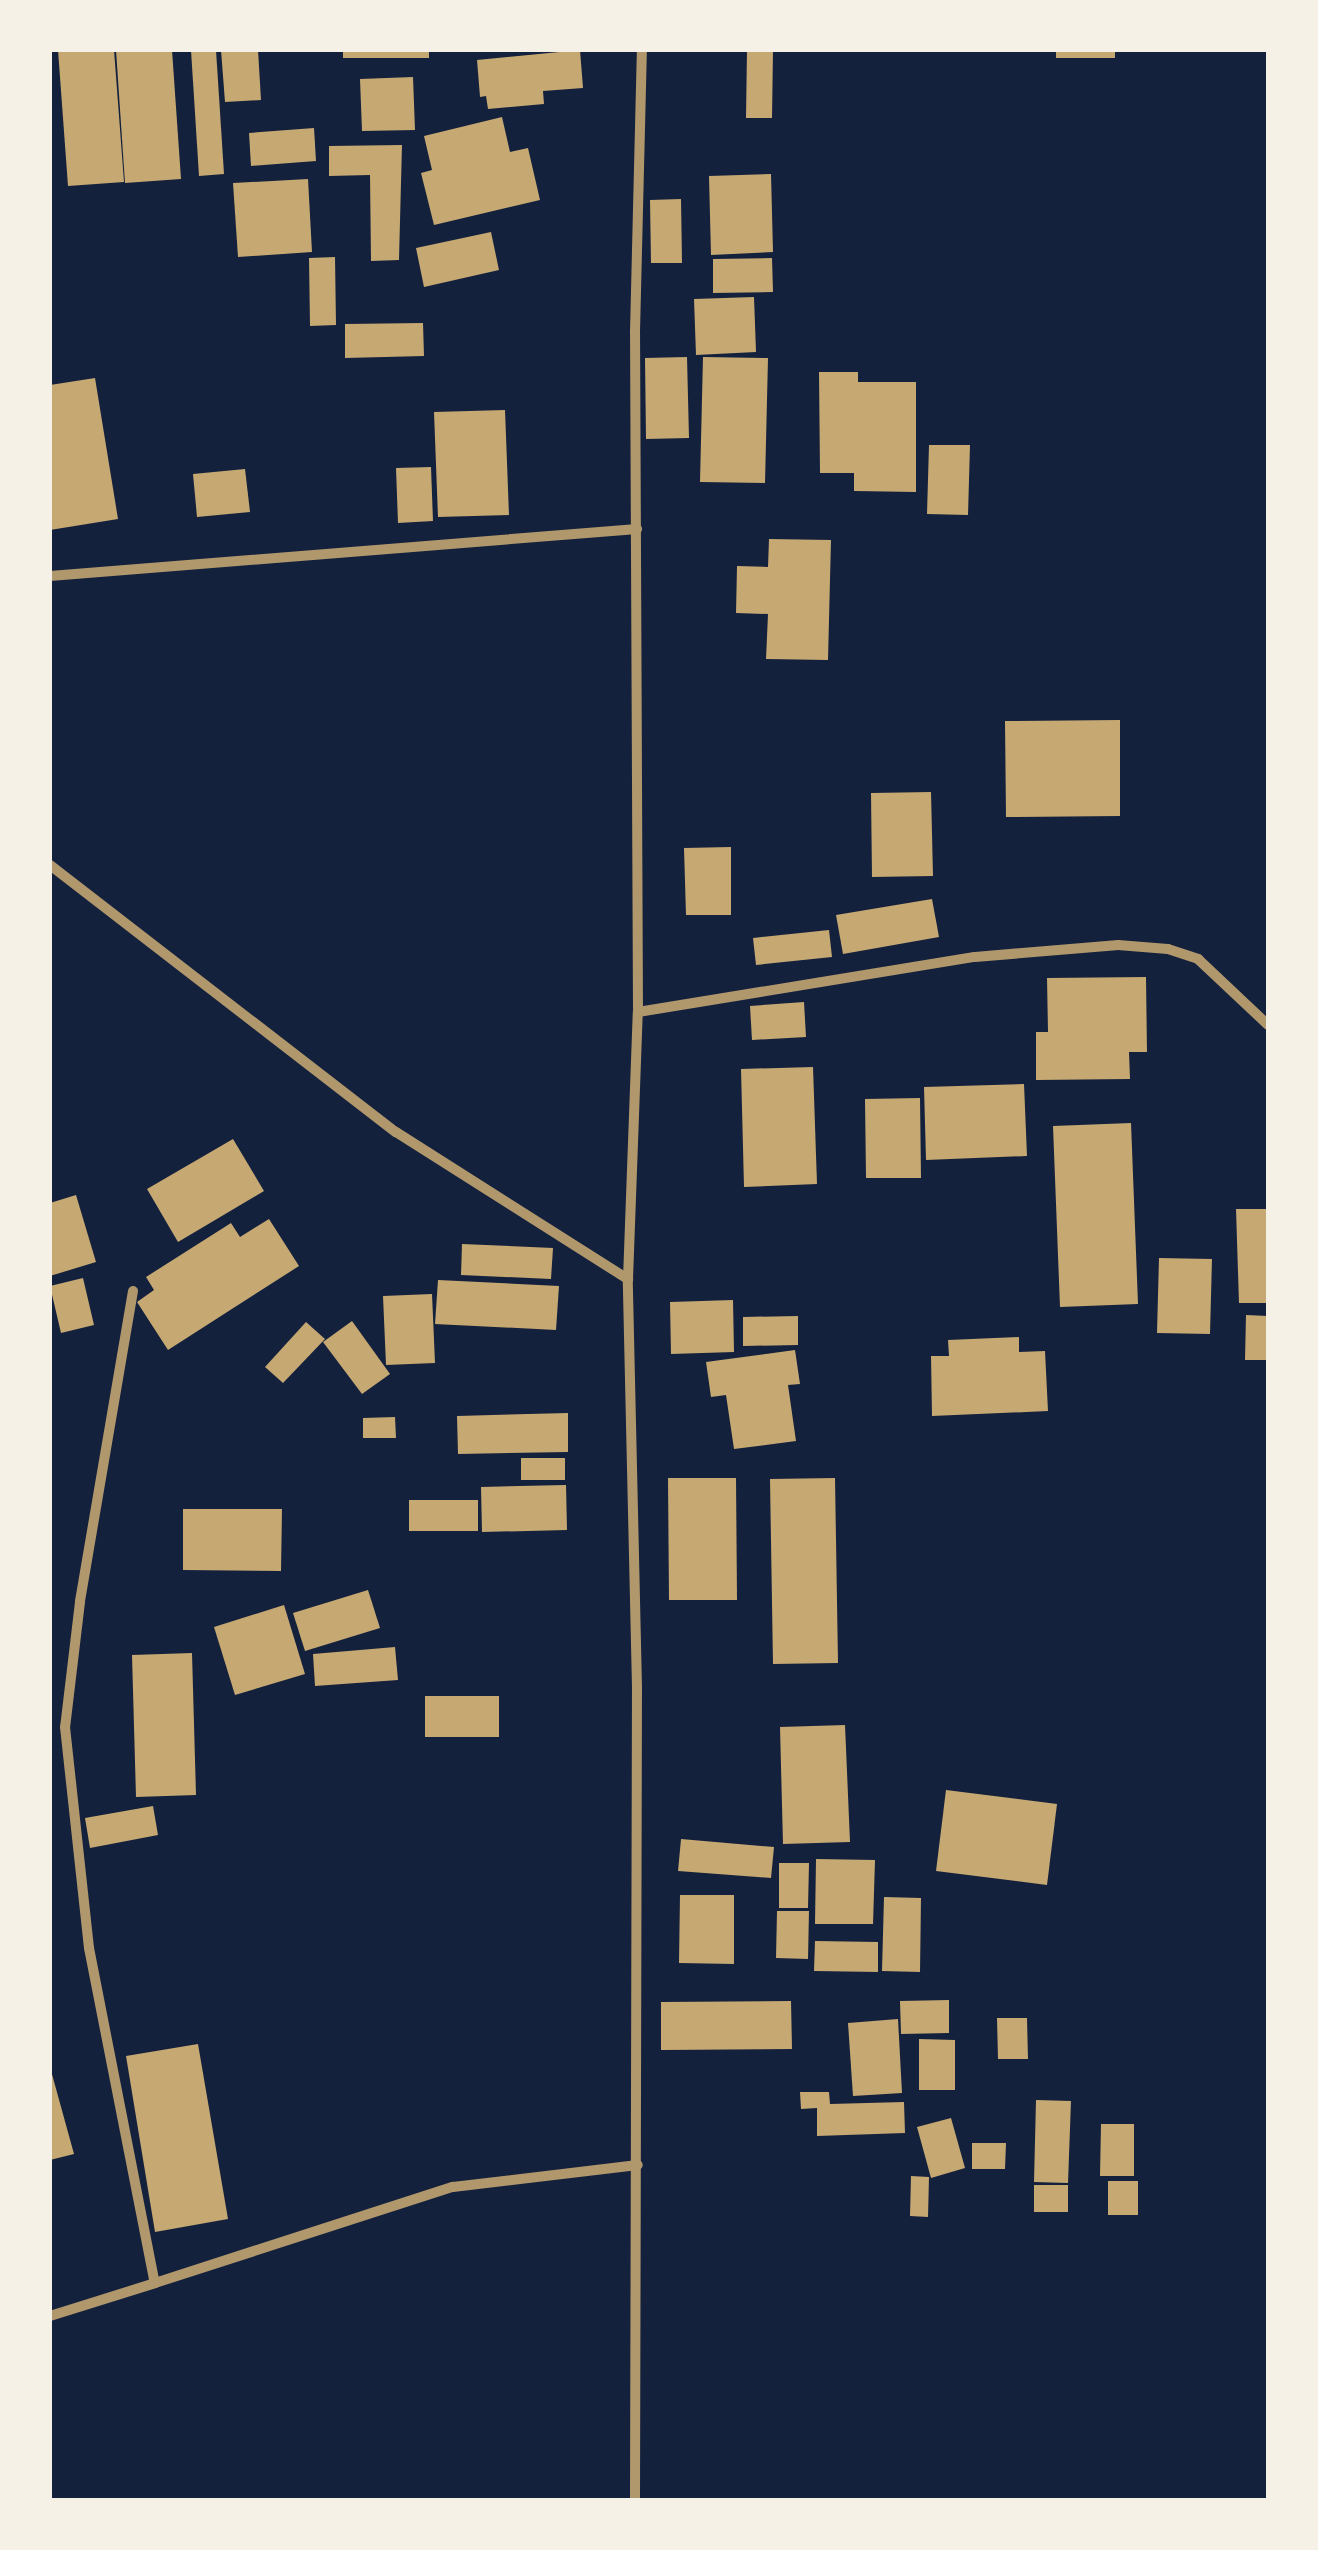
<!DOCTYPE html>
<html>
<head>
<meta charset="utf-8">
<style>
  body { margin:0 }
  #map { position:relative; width:1318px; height:2550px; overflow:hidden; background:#14213d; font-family:"Times New Roman",serif }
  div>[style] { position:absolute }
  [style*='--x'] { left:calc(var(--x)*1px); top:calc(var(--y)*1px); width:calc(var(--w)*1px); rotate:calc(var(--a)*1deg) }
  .building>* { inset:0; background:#c6a872 }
  .minor>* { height:10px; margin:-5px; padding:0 5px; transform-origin:5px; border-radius:5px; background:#b1986c }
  span { translate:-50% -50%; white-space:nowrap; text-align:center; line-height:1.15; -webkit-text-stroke:8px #f6f1e7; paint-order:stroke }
  .frame { position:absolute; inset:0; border:52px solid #f6f1e7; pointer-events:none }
</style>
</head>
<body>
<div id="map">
  <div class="building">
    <i style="clip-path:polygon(58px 50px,114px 50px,124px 182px,68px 186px)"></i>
    <i style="clip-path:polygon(116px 50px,172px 50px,181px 179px,125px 183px)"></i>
    <i style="clip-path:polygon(191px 50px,216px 50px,224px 174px,199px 176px)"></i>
    <i style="clip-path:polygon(221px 50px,258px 50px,261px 100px,225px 102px)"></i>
    <i style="clip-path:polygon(343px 50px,429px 50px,429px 58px,343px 58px)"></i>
    <i style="clip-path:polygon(580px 50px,583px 88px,543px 91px,544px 104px,488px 109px,486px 96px,480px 97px,477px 60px)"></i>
    <i style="clip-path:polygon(747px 50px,773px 50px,772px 118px,746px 118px)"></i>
    <i style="clip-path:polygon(1056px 50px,1115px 50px,1115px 58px,1056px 58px)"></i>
    <i style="clip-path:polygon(413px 77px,415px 130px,362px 131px,360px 79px)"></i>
    <i style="clip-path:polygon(502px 117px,510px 152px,528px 148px,540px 200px,434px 225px,421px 173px,432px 170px,424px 136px)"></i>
    <i style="clip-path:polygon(314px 128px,316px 161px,251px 166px,249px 133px)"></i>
    <i style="clip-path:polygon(402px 145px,399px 260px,371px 261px,370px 175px,329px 176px,329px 146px)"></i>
    <i style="clip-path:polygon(771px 174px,773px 252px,711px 255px,709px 176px)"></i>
    <i style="clip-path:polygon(308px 179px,312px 252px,238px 257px,233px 183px)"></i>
    <i style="clip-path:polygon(681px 199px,682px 263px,651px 263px,650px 200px)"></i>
    <i style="clip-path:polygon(491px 232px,499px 270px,424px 287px,416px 248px)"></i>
    <i style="clip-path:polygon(335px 257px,336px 325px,310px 326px,309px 258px)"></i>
    <i style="clip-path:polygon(772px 258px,773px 292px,713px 293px,713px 259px)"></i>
    <i style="clip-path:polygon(754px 297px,756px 352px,696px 355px,694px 299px)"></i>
    <i style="clip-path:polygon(423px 323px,424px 356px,345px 358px,345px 324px)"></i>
    <i style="clip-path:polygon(687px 357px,689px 438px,646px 439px,645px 358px)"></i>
    <i style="clip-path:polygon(703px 357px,768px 358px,765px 483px,700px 482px)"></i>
    <i style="clip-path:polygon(819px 372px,858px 372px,858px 382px,916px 382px,916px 492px,854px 491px,854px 473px,820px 473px)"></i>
    <i style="clip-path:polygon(95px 378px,118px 519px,50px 530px,50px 385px)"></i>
    <i style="clip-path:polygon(505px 410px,509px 515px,438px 517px,434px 412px)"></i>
    <i style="clip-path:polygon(929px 445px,970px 445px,968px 515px,927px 514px)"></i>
    <i style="clip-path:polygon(431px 467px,433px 521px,398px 523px,396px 468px)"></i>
    <i style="clip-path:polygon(245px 469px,250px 512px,197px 517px,193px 474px)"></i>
    <i style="clip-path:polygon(769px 539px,831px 540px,828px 660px,766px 659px,768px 614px,736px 613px,737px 566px,768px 567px)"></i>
    <i style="clip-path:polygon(1120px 720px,1120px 816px,1006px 817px,1005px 721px)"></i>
    <i style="clip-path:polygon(931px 792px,933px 876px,872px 877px,871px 793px)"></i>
    <i style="clip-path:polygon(731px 847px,731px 915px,686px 915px,684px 848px)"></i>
    <i style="clip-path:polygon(932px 899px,939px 937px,843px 954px,836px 915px)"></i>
    <i style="clip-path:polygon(829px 930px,832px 957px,756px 965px,753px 938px)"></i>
    <i style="clip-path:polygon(1146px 977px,1147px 1052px,1129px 1052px,1130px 1079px,1036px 1080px,1036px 1032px,1048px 1032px,1047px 978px)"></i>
    <i style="clip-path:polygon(804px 1002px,806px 1037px,752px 1040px,750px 1006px)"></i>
    <i style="clip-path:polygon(813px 1067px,817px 1184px,744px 1187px,741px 1069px)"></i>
    <i style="clip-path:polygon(1024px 1084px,1027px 1156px,926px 1160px,924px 1087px)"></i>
    <i style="clip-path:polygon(920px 1098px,921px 1178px,866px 1178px,865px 1099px)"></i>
    <i style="clip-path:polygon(1131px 1123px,1138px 1304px,1060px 1307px,1053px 1126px)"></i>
    <i style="clip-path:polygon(233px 1139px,264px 1191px,178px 1242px,147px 1189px)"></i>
    <i style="clip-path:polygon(76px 1195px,96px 1262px,50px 1276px,50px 1203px)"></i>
    <i style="clip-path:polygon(1236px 1209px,1268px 1209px,1268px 1303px,1239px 1303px)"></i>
    <i style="clip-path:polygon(269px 1219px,299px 1266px,168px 1350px,137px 1302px,154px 1290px,146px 1277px,231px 1223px,240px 1237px)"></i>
    <i style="clip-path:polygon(462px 1244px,553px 1248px,551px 1279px,461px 1275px)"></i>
    <i style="clip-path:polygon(1159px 1258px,1212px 1259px,1210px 1334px,1157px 1333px)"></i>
    <i style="clip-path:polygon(83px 1278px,94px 1325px,61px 1333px,50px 1286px)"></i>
    <i style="clip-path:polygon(438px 1280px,559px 1286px,556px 1330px,435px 1324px)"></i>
    <i style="clip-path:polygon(432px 1294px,435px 1363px,386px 1365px,383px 1296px)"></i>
    <i style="clip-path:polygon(733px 1300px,734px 1352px,671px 1354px,670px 1302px)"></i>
    <i style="clip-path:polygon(1246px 1315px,1268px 1316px,1268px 1360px,1245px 1360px)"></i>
    <i style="clip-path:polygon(798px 1316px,798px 1345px,743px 1346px,743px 1317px)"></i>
    <i style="clip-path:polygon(352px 1321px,390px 1374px,362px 1394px,323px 1342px)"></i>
    <i style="clip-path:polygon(306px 1322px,325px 1339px,283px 1383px,265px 1367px)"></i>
    <i style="clip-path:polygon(1019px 1337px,1019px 1352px,1045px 1351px,1048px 1411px,932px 1416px,931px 1356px,949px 1356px,948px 1340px)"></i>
    <i style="clip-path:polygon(795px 1350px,800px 1384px,788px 1385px,796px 1441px,734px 1449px,726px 1395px,711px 1397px,706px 1362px)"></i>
    <i style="clip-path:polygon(568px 1413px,568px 1452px,458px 1454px,457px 1416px)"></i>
    <i style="clip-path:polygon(395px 1417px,396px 1438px,363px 1438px,363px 1418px)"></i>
    <i style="clip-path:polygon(521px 1458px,565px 1458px,565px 1480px,521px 1480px)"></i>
    <i style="clip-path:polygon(668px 1478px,736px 1478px,737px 1600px,669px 1600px)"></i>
    <i style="clip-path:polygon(835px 1478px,838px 1663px,773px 1664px,770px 1479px)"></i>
    <i style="clip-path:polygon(566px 1485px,567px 1530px,482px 1532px,481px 1487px)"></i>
    <i style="clip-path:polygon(409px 1500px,478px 1500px,478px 1531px,409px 1531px)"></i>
    <i style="clip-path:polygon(183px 1509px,282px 1509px,281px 1571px,183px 1570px)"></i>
    <i style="clip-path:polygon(368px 1590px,380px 1628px,305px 1651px,293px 1613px)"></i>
    <i style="clip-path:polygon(284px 1605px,305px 1674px,235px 1695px,214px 1627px)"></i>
    <i style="clip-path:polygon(395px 1647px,398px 1680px,315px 1686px,313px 1654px)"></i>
    <i style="clip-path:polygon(192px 1653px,196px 1795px,136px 1797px,132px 1655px)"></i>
    <i style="clip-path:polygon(425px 1696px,499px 1696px,499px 1737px,425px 1737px)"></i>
    <i style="clip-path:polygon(845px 1725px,850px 1842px,783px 1844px,780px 1727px)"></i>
    <i style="clip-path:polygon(946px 1790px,1057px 1804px,1047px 1885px,936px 1871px)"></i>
    <i style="clip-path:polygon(153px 1806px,158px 1835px,90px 1848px,85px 1818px)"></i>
    <i style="clip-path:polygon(681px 1839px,774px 1847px,771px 1878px,678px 1871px)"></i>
    <i style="clip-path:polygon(816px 1859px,875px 1860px,873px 1924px,815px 1924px)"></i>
    <i style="clip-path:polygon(779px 1863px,809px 1863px,808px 1908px,779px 1908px)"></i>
    <i style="clip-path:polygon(680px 1895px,734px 1895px,734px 1964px,679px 1963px)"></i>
    <i style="clip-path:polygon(884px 1897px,921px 1898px,920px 1972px,882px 1971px)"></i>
    <i style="clip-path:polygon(777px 1911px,809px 1911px,808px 1959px,776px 1958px)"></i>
    <i style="clip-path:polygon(815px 1941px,878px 1942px,878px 1972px,814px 1971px)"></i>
    <i style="clip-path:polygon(949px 2000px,949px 2033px,901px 2034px,900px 2001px)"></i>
    <i style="clip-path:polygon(791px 2001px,792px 2049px,661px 2050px,661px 2002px)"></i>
    <i style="clip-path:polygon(997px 2018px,1027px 2018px,1028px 2059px,998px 2059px)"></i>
    <i style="clip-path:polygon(898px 2019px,902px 2093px,853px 2096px,848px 2023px)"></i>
    <i style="clip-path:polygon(919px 2039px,955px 2040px,955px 2090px,919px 2090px)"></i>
    <i style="clip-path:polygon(198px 2044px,228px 2219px,155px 2232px,126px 2056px)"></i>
    <i style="clip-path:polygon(50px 2067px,74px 2154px,50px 2160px)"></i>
    <i style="clip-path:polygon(800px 2092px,829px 2092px,830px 2104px,904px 2102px,905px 2133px,817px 2136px,817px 2108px,801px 2109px)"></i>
    <i style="clip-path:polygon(1036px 2100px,1071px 2101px,1068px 2183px,1034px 2182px)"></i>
    <i style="clip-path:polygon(951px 2118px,965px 2168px,931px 2178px,917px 2127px)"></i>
    <i style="clip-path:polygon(1101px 2124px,1134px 2124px,1134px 2176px,1100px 2176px)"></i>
    <i style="clip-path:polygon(972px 2143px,1006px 2143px,1005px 2169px,972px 2169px)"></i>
    <i style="clip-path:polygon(911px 2176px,929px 2177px,928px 2217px,910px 2216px)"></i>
    <i style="clip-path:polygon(1108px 2181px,1138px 2181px,1138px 2215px,1108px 2215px)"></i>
    <i style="clip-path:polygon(1034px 2185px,1068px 2185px,1068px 2212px,1034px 2212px)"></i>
  </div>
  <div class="minor">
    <i style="--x:50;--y:576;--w:589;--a:-4.58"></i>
    <i style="--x:50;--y:865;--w:437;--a:37.7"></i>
    <i style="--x:396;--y:1132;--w:275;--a:32.4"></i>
    <i style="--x:638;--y:1012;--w:341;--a:-9.3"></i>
    <i style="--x:975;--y:957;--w:144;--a:-4.8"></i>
    <i style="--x:1118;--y:945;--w:50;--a:4.6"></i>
    <i style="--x:1168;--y:949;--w:32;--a:18"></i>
    <i style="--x:1198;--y:959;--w:96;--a:43.3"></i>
    <i style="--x:133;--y:1291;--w:315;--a:99.7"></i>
    <i style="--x:80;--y:1602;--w:126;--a:96.8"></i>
    <i style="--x:65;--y:1727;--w:222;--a:83.8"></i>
    <i style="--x:89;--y:1948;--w:341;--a:78.9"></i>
    <i style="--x:155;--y:2283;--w:313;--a:-17.9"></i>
    <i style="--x:453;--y:2187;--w:186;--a:-6.8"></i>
    <i style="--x:50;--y:2316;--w:110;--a:-17.4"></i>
    <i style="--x:635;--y:2500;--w:812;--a:-89.86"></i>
    <i style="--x:637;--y:1688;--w:409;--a:-91.3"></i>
    <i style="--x:628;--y:1279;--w:267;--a:-87.9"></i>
    <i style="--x:638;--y:1012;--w:680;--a:-90.25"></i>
    <i style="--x:635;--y:332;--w:282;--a:-88.6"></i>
  </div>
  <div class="frame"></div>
</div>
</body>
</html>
